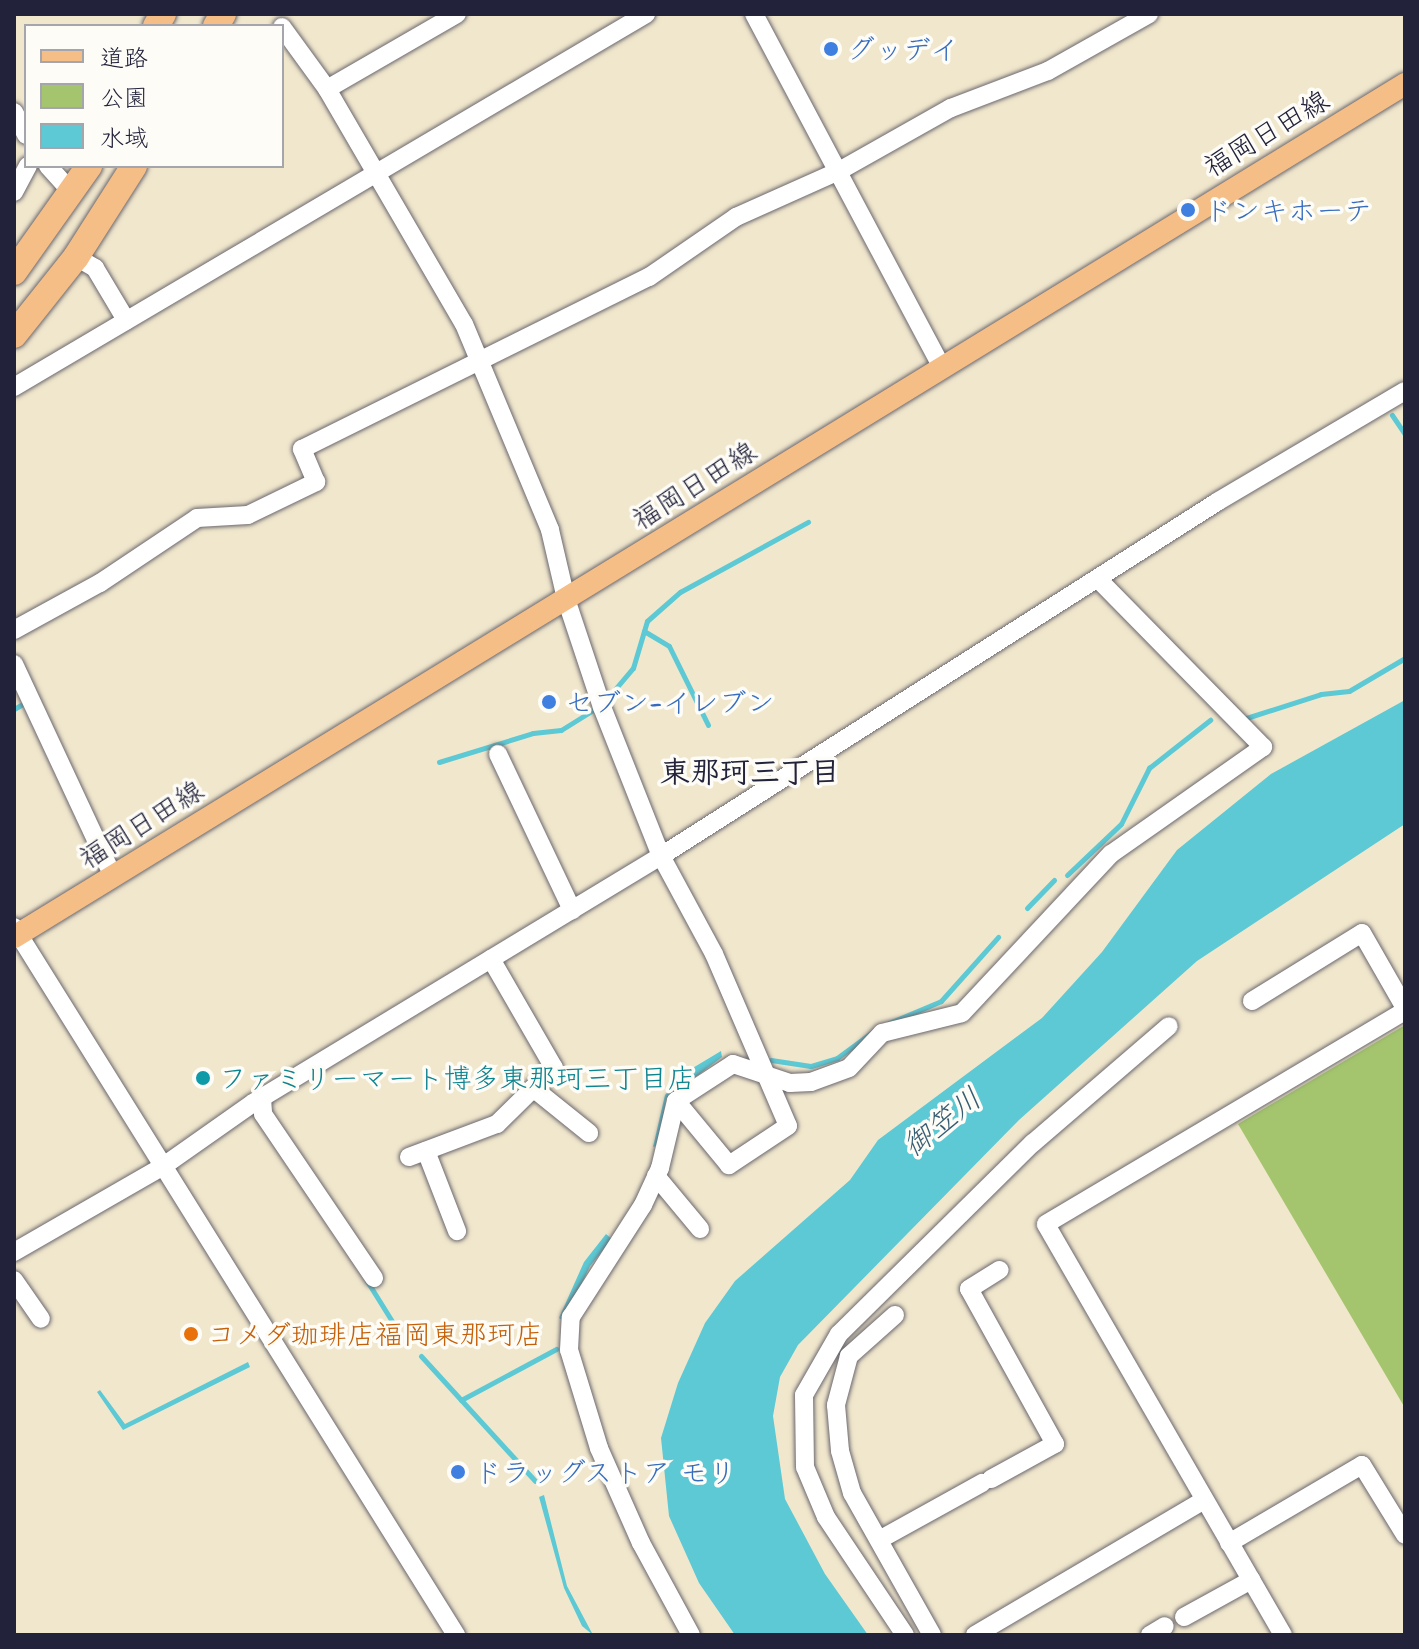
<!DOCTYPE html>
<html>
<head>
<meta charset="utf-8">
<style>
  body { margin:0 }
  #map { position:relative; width:1419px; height:1649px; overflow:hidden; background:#f1e7cd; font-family:"Shantell Sans","Klee One",sans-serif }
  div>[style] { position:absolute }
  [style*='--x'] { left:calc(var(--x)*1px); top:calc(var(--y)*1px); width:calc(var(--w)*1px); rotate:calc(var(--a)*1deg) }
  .green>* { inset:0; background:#a4c56e }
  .water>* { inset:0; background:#5cc9d4 }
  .stream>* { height:5px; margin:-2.5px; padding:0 2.5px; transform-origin:2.5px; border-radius:2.5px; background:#5cc9d4 }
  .roads { filter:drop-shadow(0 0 2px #6a676e) drop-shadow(0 0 2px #6a676e) }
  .minor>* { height:18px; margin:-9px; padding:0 9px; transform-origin:9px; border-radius:9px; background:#fff }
  .major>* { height:22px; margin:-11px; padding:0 11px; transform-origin:11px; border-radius:11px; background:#f6be87 }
  .highway>* { height:26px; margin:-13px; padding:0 13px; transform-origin:13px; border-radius:13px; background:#f6be87 }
  .dots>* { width:22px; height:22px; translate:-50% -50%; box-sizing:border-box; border:4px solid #fdfcf7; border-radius:50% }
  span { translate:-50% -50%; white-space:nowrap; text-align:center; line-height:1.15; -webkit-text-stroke:7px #fdfcf7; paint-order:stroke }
  .shop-label { font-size:28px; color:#366cbe }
  .left { translate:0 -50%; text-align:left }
  .street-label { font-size:28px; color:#22223b }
  .culture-label { font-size:28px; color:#0d838f }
  .food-label { font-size:28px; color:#c56008 }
  .neighbourhood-label { font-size:30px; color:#22223b; font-weight:700 }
  .water-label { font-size:30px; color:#365c71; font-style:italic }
  .frame { position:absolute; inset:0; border:16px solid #22223b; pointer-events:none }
  .legend { position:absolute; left:24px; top:24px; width:260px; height:144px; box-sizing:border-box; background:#fdfcf7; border:2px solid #a5a5ac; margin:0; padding:10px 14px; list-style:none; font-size:24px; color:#22223b }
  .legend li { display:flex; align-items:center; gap:16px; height:40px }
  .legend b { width:40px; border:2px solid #a5a5ac }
</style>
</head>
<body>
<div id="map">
  <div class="green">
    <i style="clip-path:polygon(1405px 1025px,1405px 1408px,1238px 1124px)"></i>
  </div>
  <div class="water">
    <i style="clip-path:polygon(1405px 700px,1405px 824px,1197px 961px,1019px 1120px,798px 1345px,780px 1377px,773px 1416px,785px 1499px,825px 1574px,868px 1635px,735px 1635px,699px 1583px,669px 1516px,661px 1438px,678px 1383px,705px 1323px,735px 1281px,850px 1180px,878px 1140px,1042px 1018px,1102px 952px,1177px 850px,1271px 774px)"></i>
    <i style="clip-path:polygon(721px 1051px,722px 1057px,666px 1099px,659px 1145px,653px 1147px,665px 1095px,686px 1072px)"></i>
    <i style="clip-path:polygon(606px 1234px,612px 1239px,590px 1266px,564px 1321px,559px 1318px,584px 1262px)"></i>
    <i style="clip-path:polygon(248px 1362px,250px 1367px,123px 1430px,97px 1392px,100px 1390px,125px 1424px)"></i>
    <i style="clip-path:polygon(544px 1495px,567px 1586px,593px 1635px,582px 1626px,564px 1588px,539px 1497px)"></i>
  </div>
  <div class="stream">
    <i style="--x:1392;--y:415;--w:23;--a:56"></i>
    <i style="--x:644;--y:631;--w:29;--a:31"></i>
    <i style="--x:669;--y:646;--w:88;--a:63.7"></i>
    <i style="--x:605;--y:701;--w:43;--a:-49.7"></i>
    <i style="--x:633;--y:668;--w:49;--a:-73.4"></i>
    <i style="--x:647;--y:621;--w:44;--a:-41.3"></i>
    <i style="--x:680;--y:592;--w:146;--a:-28.7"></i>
    <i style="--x:14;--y:709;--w:8;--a:-30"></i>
    <i style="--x:1240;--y:720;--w:85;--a:-17.8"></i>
    <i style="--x:1321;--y:694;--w:28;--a:-6"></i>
    <i style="--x:1349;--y:691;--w:65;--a:-30.5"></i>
    <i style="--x:439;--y:762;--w:98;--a:-17.1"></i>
    <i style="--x:533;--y:733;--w:28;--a:-6"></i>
    <i style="--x:561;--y:730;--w:44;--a:-31.9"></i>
    <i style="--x:1067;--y:875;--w:74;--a:-43.4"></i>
    <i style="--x:1121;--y:824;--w:63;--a:-63.4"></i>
    <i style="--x:1149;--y:768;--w:78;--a:-38.2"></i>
    <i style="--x:1027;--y:908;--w:39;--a:-46"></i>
    <i style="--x:889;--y:1023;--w:56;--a:-22.9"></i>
    <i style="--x:941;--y:1001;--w:86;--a:-48.3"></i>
    <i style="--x:771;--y:1060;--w:40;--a:8.5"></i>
    <i style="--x:811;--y:1066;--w:27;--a:-17"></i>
    <i style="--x:837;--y:1058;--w:52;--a:-36.4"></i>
    <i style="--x:367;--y:1281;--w:53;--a:58.1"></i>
    <i style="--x:421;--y:1356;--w:169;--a:47.6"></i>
    <i style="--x:461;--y:1400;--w:108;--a:-28.2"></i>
  </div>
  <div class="roads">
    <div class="minor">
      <i style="--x:754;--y:14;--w:399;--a:62"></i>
      <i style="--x:282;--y:27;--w:77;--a:54"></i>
      <i style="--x:327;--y:89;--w:272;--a:59.8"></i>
      <i style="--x:464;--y:324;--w:223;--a:67.3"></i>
      <i style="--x:550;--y:530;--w:71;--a:76.9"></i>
      <i style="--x:566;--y:599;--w:114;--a:71.6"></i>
      <i style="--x:602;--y:707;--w:160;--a:68.4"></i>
      <i style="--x:661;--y:856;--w:111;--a:61.6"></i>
      <i style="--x:714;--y:954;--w:187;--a:66.7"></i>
      <i style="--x:788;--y:1126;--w:71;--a:146.5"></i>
      <i style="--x:729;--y:1165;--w:83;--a:-129.6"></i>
      <i style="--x:327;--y:89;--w:150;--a:-30"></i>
      <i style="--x:14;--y:112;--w:26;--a:62"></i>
      <i style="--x:48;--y:166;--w:24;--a:48"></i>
      <i style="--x:14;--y:192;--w:30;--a:-62"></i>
      <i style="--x:76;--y:257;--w:22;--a:30"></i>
      <i style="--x:95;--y:268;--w:61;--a:59.2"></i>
      <i style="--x:14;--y:387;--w:734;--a:-30.55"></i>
      <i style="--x:14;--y:630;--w:98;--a:-28.7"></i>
      <i style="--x:100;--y:583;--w:117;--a:-33.8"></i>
      <i style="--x:197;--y:518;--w:51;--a:-3.4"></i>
      <i style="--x:248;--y:515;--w:76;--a:-25.9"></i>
      <i style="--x:316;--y:482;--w:36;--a:-113"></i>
      <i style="--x:302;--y:449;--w:387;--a:-26.4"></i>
      <i style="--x:649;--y:277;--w:106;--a:-34.6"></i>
      <i style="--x:736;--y:217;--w:113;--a:-24.1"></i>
      <i style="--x:839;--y:171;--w:129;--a:-29.4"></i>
      <i style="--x:951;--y:108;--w:104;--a:-20.9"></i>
      <i style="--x:1048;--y:71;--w:116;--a:-29.4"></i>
      <i style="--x:14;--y:664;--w:234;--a:65"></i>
      <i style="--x:498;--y:754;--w:173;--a:64.6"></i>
      <i style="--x:14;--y:927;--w:835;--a:58.02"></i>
      <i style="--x:1252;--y:1001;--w:129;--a:-31.7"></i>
      <i style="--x:1362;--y:933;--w:86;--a:60.2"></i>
      <i style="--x:533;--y:1088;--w:72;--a:38.8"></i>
      <i style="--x:262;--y:1098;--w:16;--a:86"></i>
      <i style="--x:263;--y:1114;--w:198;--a:55.9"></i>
      <i style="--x:426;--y:1151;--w:86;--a:68.8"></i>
      <i style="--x:409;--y:1157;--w:94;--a:-20.6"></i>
      <i style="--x:497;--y:1124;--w:80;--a:-44.5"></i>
      <i style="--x:554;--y:1068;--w:126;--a:-120"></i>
      <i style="--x:656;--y:1176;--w:69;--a:50.3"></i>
      <i style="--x:14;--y:1252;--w:171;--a:-29.9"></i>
      <i style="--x:162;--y:1167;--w:111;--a:-35.1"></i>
      <i style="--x:253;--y:1103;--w:477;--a:-31.2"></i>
      <i style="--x:661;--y:856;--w:659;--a:-32.48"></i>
      <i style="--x:1217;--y:502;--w:218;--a:-30.6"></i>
      <i style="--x:14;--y:1280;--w:47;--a:55.3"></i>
      <i style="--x:895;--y:1315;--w:62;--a:138.3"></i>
      <i style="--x:849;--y:1356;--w:51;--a:104.9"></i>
      <i style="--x:836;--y:1405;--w:46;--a:85"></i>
      <i style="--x:840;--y:1451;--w:44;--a:74.1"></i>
      <i style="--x:852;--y:1493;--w:163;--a:60.6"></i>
      <i style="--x:991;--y:1479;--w:73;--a:-28.7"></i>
      <i style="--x:1055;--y:1444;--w:177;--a:-119"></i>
      <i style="--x:969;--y:1289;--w:36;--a:-32"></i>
      <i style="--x:879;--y:1540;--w:118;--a:-29"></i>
      <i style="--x:1229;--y:1543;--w:154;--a:-30.4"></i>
      <i style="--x:1362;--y:1465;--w:82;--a:58.4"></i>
      <i style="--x:1184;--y:1617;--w:77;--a:-28.9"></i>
      <i style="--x:691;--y:1635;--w:105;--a:-118.5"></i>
      <i style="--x:641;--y:1543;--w:104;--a:-113.9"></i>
      <i style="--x:599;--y:1448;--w:102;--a:-107"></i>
      <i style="--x:569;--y:1350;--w:33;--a:-87"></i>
      <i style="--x:571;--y:1317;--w:133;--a:-57.3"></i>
      <i style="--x:643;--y:1205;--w:41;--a:-65.3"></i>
      <i style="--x:660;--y:1168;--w:69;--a:-76.6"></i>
      <i style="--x:676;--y:1101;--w:68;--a:-33"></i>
      <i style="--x:733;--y:1064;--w:60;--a:18.4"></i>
      <i style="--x:790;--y:1083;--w:21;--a:-3"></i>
      <i style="--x:811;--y:1082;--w:40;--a:-20.2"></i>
      <i style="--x:849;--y:1068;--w:48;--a:-46.7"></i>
      <i style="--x:882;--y:1033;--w:82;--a:-14"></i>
      <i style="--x:962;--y:1013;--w:218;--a:-46.9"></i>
      <i style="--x:1111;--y:854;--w:186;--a:-35.1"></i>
      <i style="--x:1263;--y:747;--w:233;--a:-134.5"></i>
      <i style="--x:905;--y:1635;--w:142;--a:-123.8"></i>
      <i style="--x:826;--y:1517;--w:54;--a:-112.8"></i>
      <i style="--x:805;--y:1467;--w:72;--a:-90.8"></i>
      <i style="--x:804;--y:1395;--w:70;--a:-60.2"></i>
      <i style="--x:839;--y:1334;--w:272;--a:-44.6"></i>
      <i style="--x:1033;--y:1143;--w:179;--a:-40.7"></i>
      <i style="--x:975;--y:1635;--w:266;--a:-30.5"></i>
      <i style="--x:1150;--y:1635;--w:17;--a:-31"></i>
      <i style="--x:1283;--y:1635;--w:474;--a:-120"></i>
      <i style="--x:1046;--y:1224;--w:417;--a:-30.7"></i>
    </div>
    <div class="major">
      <i style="--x:14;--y:937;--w:1632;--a:-31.52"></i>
    </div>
    <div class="highway">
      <i style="--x:156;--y:26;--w:14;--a:-60"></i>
      <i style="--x:216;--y:26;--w:14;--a:-60"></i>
      <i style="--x:14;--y:272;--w:130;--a:-54.7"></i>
      <i style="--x:14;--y:335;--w:100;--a:-51.5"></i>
      <i style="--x:76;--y:257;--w:108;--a:-57.5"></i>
    </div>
  </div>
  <div class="dots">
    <i style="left:831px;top:49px;background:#3f7fe0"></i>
    <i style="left:1188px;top:210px;background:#3f7fe0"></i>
    <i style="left:549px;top:702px;background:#3f7fe0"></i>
    <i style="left:203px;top:1078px;background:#0f9aa8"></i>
    <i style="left:191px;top:1334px;background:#e8710a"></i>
    <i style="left:458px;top:1472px;background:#3f7fe0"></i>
  </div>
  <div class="shop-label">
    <span class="left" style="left:847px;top:49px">グッデイ</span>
    <span class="left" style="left:1204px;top:210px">ドンキホーテ</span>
    <span class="left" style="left:565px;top:702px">セブン-イレブン</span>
    <span class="left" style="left:474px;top:1472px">ドラッグストア モリ</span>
  </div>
  <div class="street-label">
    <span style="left:1266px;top:133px;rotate:-31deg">福岡日田線</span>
    <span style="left:694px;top:485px;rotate:-32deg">福岡日田線</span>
    <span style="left:141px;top:824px;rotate:-32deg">福岡日田線</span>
  </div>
  <div class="culture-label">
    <span class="left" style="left:219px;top:1078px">ファミリーマート博多東那珂三丁目店</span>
  </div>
  <div class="food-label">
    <span class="left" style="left:207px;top:1334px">コメダ珈琲店福岡東那珂店</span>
  </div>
  <div class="neighbourhood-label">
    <span style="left:750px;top:772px">東那珂三丁目</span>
  </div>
  <div class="water-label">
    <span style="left:942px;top:1122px;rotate:-38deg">御笠川</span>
  </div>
  <div class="frame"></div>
  <ul class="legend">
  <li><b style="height:10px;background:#f6be87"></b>道路</li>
  <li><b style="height:22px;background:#a4c56e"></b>公園</li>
  <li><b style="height:22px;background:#5cc9d4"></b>水域</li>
  </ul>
</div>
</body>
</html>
